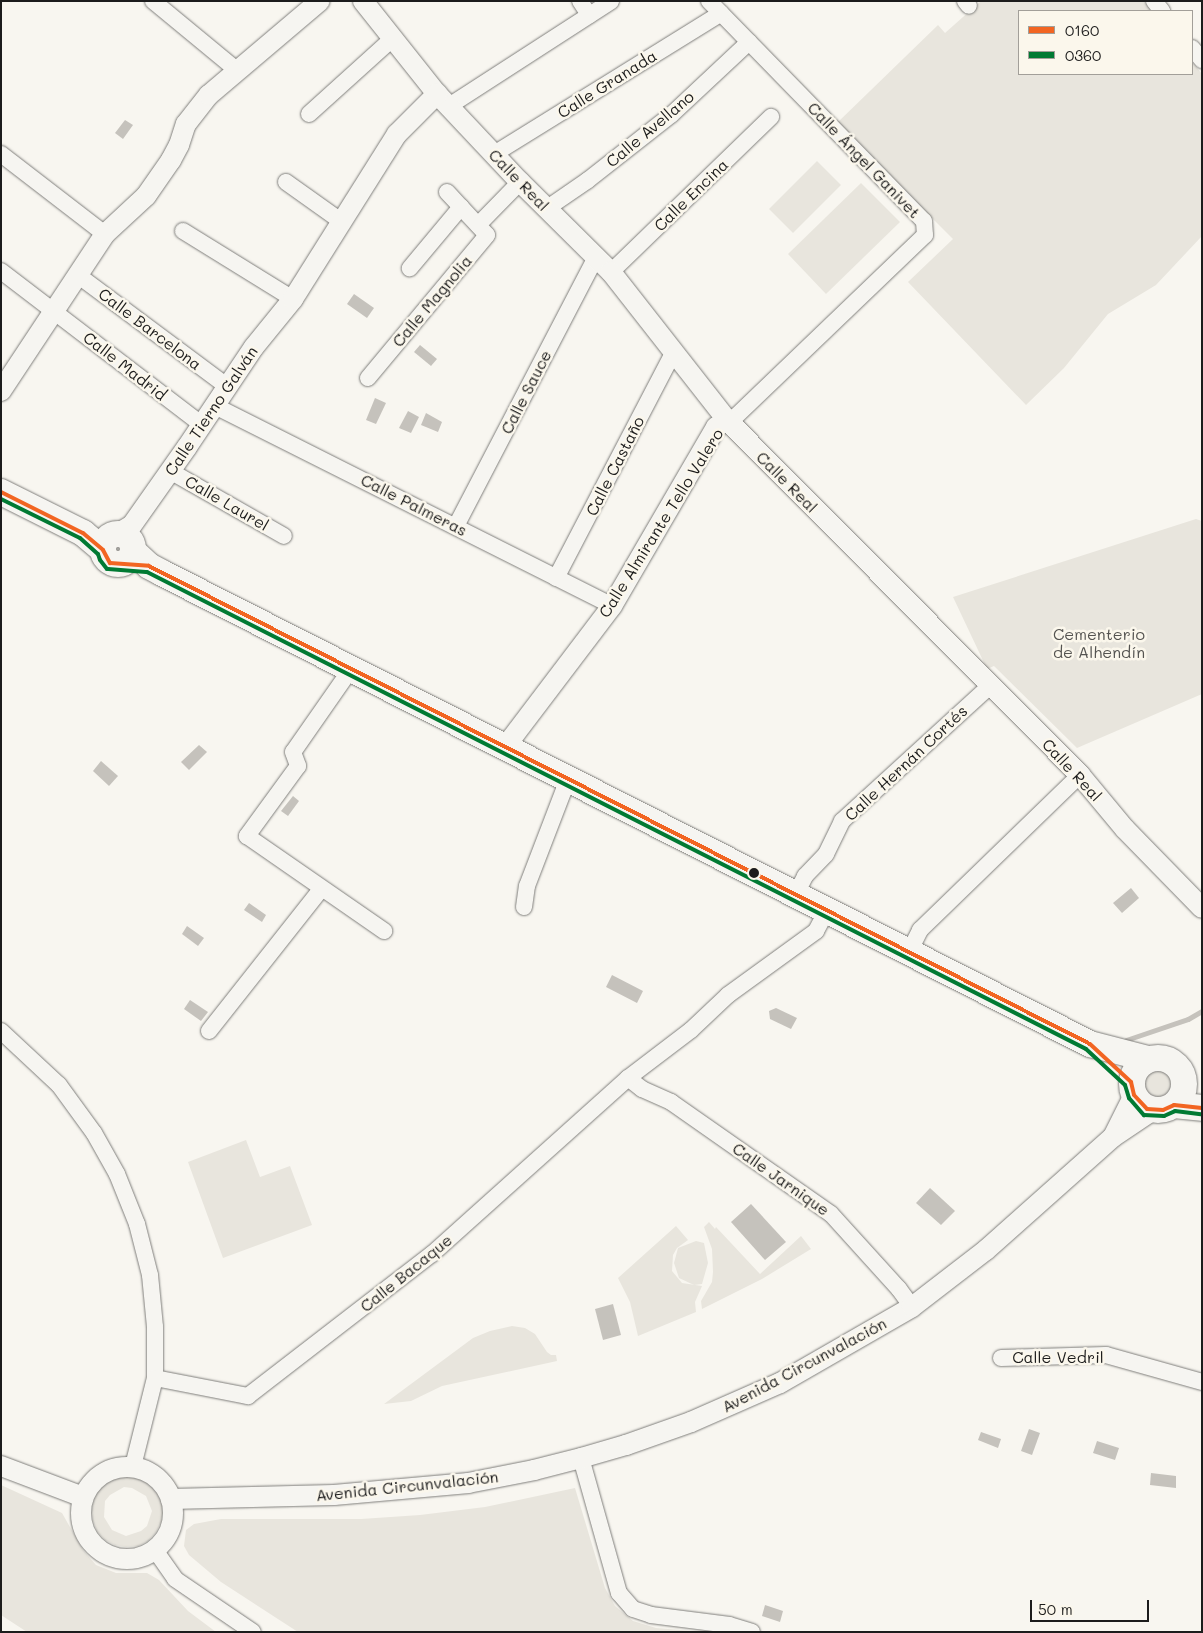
<!DOCTYPE html>
<html>
<head>
<meta charset="utf-8">
<style>
  body { margin:0 }
  #map { position:relative; width:1203px; height:1633px; overflow:hidden; background:#f8f6f0; font-family:Mali,sans-serif }
  div>[style] { position:absolute }
  [style*='--x'] { left:calc(var(--x)*1px); top:calc(var(--y)*1px); width:calc(var(--w)*1px); rotate:calc(var(--a)*1deg) }
  .green>* { inset:0; background:#e8e5dd }
  .round { border-radius:50% }
  .water>* { inset:0; background:#c5c2bc }
  .stream>* { height:5px; margin:-2.5px; padding:0 2.5px; transform-origin:2.5px; border-radius:2.5px; background:#c5c2bc }
  .roads { filter:drop-shadow(0 0 1px #7f7e7b) drop-shadow(0 0 1px #7f7e7b) }
  .minor>* { height:16px; margin:-8px; padding:0 8px; transform-origin:8px; border-radius:8px; background:#f6f5f1 }
  .tertiary>* { height:20px; margin:-10px; padding:0 10px; transform-origin:10px; border-radius:10px; background:#f6f5f1 }
  .tertiary>.ring { margin:-10px; padding:0; box-sizing:content-box; background:none; border:20px solid #f6f5f1; border-radius:50% }
  .primary>* { height:26px; margin:-13px; padding:0 13px; transform-origin:13px; border-radius:13px; background:#f6f5f1 }
  .primary>.ring { margin:-13px; padding:0; box-sizing:content-box; background:none; border:26px solid #f6f5f1; border-radius:50% }
  .bus-1>* { height:4px; margin:-2px; padding:0 2px; transform-origin:2px; border-radius:2px; background:#f26522 }
  .bus-2>* { height:4px; margin:-2px; padding:0 2px; transform-origin:2px; border-radius:2px; background:#017a33 }
  .dots>* { width:14px; height:14px; translate:-50% -50%; box-sizing:border-box; border:2px solid #fbf7ec; border-radius:50% }
  span { translate:-50% -50%; white-space:nowrap; text-align:center; line-height:1.15; -webkit-text-stroke:5px #fbf7ec; paint-order:stroke }
  .street-label { font-size:16px; color:#1c1c1c }
  .park-label { font-size:16px; color:#555451 }
  .frame { position:absolute; inset:0; border:2px solid #1c1c1c; pointer-events:none }
  .legend { position:absolute; left:1018px; top:10px; width:175px; height:65px; box-sizing:border-box; background:#fbf7ec; border:1px solid #a29f99; margin:0; padding:6px 9px; list-style:none; font-size:15px; color:#1c1c1c }
  .legend li { display:flex; align-items:center; gap:10px; height:25px }
  .legend b { width:25px; border:1px solid #a29f99 }
  .scale { position:absolute; left:1030px; top:1600px; width:119px; height:22px; box-sizing:border-box; border:2px solid #1c1c1c; border-top:0; padding-left:6px; font-size:15px; line-height:18px; white-space:nowrap; color:#1c1c1c; -webkit-text-stroke:4px #fbf7ec; paint-order:stroke }
</style>
</head>
<body>
<div id="map">
  <div class="green">
    <i style="clip-path:polygon(981px 1px,1144px 1px,1152px 11px,1019px 11px,1019px 74px,1192px 74px,1192px 62px,1202px 74px,1202px 236px,1156px 285px,1108px 314px,1064px 368px,1026px 405px,908px 282px,953px 239px,837px 123px,938px 25px,945px 33px)"></i>
    <i style="clip-path:polygon(817px 161px,841px 185px,793px 233px,769px 209px)"></i>
    <i style="clip-path:polygon(861px 183px,900px 222px,826px 294px,788px 254px)"></i>
    <i style="clip-path:polygon(1196px 519px,1202px 521px,1202px 694px,1077px 748px,994px 666px,987px 669px,953px 597px)"></i>
    <i class="round" style="left:1143px;top:1070px;width:28px;height:28px"></i>
    <i style="clip-path:polygon(246px 1140px,260px 1177px,290px 1166px,312px 1225px,223px 1258px,188px 1162px)"></i>
    <i style="clip-path:polygon(709px 1222px,715px 1229px,716px 1227px,760px 1274px,801px 1236px,811px 1249px,762px 1279px,702px 1309px,701px 1301px,712px 1282px,713px 1272px,712px 1249px,704px 1227px)"></i>
    <i style="clip-path:polygon(676px 1226px,688px 1240px,677px 1248px,673px 1255px,672px 1271px,682px 1283px,702px 1286px,695px 1302px,696px 1312px,638px 1336px,630px 1302px,618px 1278px)"></i>
    <i style="clip-path:polygon(696px 1241px,704px 1243px,708px 1263px,702px 1284px,694px 1285px,679px 1278px,674px 1263px,678px 1248px)"></i>
    <i style="clip-path:polygon(512px 1326px,525px 1328px,535px 1334px,547px 1352px,551px 1355px,556px 1355px,557px 1361px,442px 1386px,411px 1401px,384px 1404px,473px 1338px,490px 1331px)"></i>
    <i style="clip-path:polygon(evenodd,121px 1476px,134px 1476px,145px 1480px,155px 1489px,161px 1499px,163px 1511px,161px 1522px,156px 1532px,148px 1541px,138px 1546px,126px 1547px,115px 1545px,105px 1540px,97px 1531px,93px 1521px,92px 1509px,94px 1498px,100px 1488px,110px 1480px,121px 1476px,124px 1487px,132px 1488px,146px 1496px,152px 1511px,147px 1526px,141px 1531px,126px 1536px,112px 1530px,104px 1517px,105px 1501px,110px 1495px,124px 1487px)"></i>
    <i style="clip-path:polygon(1px 1485px,62px 1513px,83px 1550px,96px 1565px,116px 1573px,147px 1573px,159px 1580px,188px 1611px,216px 1632px,27px 1632px,1px 1615px)"></i>
    <i style="clip-path:polygon(575px 1488px,605px 1588px,615px 1606px,633px 1621px,656px 1628px,704px 1632px,298px 1632px,221px 1582px,189px 1555px,184px 1546px,186px 1530px,194px 1524px,221px 1519px,361px 1519px,420px 1515px,485px 1507px)"></i>
  </div>
  <div class="water">
    <i style="clip-path:polygon(125px 120px,133px 125px,123px 139px,115px 133px)"></i>
    <i style="clip-path:polygon(354px 294px,374px 308px,367px 318px,347px 304px)"></i>
    <i style="clip-path:polygon(420px 345px,437px 359px,431px 366px,414px 352px)"></i>
    <i style="clip-path:polygon(375px 398px,386px 403px,376px 424px,366px 420px)"></i>
    <i style="clip-path:polygon(408px 411px,419px 417px,411px 433px,399px 428px)"></i>
    <i style="clip-path:polygon(426px 413px,442px 422px,438px 432px,421px 425px)"></i>
    <i style="clip-path:polygon(199px 745px,207px 752px,189px 770px,181px 762px)"></i>
    <i style="clip-path:polygon(101px 761px,118px 776px,109px 786px,93px 771px)"></i>
    <i style="clip-path:polygon(293px 796px,299px 801px,288px 816px,281px 811px)"></i>
    <i style="clip-path:polygon(1131px 888px,1139px 898px,1122px 913px,1113px 903px)"></i>
    <i style="clip-path:polygon(249px 903px,266px 915px,262px 922px,244px 910px)"></i>
    <i style="clip-path:polygon(187px 926px,204px 938px,198px 946px,182px 934px)"></i>
    <i style="clip-path:polygon(612px 975px,643px 991px,637px 1003px,606px 987px)"></i>
    <i style="clip-path:polygon(190px 1000px,208px 1012px,201px 1021px,184px 1009px)"></i>
    <i style="clip-path:polygon(776px 1008px,797px 1018px,791px 1029px,770px 1019px,769px 1011px)"></i>
    <i style="clip-path:polygon(930px 1188px,955px 1211px,941px 1225px,916px 1203px)"></i>
    <i style="clip-path:polygon(751px 1204px,786px 1242px,765px 1260px,731px 1222px)"></i>
    <i style="clip-path:polygon(613px 1304px,621px 1335px,603px 1340px,595px 1309px)"></i>
    <i style="clip-path:polygon(1029px 1429px,1040px 1433px,1032px 1455px,1021px 1451px)"></i>
    <i style="clip-path:polygon(981px 1432px,1001px 1439px,998px 1448px,978px 1440px)"></i>
    <i style="clip-path:polygon(1097px 1441px,1119px 1448px,1115px 1460px,1093px 1453px)"></i>
    <i style="clip-path:polygon(1151px 1473px,1176px 1476px,1176px 1488px,1150px 1485px)"></i>
    <i style="clip-path:polygon(765px 1605px,783px 1611px,780px 1622px,762px 1616px)"></i>
  </div>
  <div class="stream">
    <i style="--x:1126;--y:1040;--w:65;--a:-18.7"></i>
    <i style="--x:1188;--y:1019;--w:16;--a:-30"></i>
  </div>
  <div class="roads">
    <div class="minor">
      <i style="--x:153;--y:1;--w:110;--a:39.5"></i>
      <i style="--x:580;--y:1;--w:17;--a:57"></i>
      <i style="--x:709;--y:1;--w:308;--a:45.7"></i>
      <i style="--x:924;--y:221;--w:14;--a:86"></i>
      <i style="--x:925;--y:235;--w:263;--a:136.2"></i>
      <i style="--x:735;--y:417;--w:9;--a:159"></i>
      <i style="--x:965;--y:1;--w:6;--a:51"></i>
      <i style="--x:1154;--y:1;--w:13;--a:51"></i>
      <i style="--x:1192;--y:48;--w:16;--a:50"></i>
      <i style="--x:449;--y:106;--w:193;--a:-32.9"></i>
      <i style="--x:309;--y:114;--w:113;--a:-42.1"></i>
      <i style="--x:1;--y:154;--w:131;--a:37.6"></i>
      <i style="--x:494;--y:154;--w:267;--a:-31.8"></i>
      <i style="--x:286;--y:182;--w:69;--a:35.5"></i>
      <i style="--x:447;--y:192;--w:21;--a:47"></i>
      <i style="--x:546;--y:209;--w:51;--a:-34.6"></i>
      <i style="--x:588;--y:180;--w:105;--a:-38.1"></i>
      <i style="--x:671;--y:115;--w:107;--a:-43.1"></i>
      <i style="--x:478;--y:225;--w:60;--a:-45.7"></i>
      <i style="--x:183;--y:231;--w:129;--a:31.7"></i>
      <i style="--x:1;--y:271;--w:245;--a:37.4"></i>
      <i style="--x:611;--y:272;--w:223;--a:-44.1"></i>
      <i style="--x:79;--y:276;--w:177;--a:36.7"></i>
      <i style="--x:368;--y:378;--w:186;--a:-50.2"></i>
      <i style="--x:487;--y:235;--w:38;--a:-133"></i>
      <i style="--x:461;--y:207;--w:80;--a:129.9"></i>
      <i style="--x:215;--y:406;--w:445;--a:26.7"></i>
      <i style="--x:170;--y:471;--w:131;--a:29.7"></i>
      <i style="--x:456;--y:526;--w:303;--a:-62.5"></i>
      <i style="--x:556;--y:578;--w:254;--a:-62.5"></i>
      <i style="--x:351;--y:669;--w:101;--a:124.9"></i>
      <i style="--x:293;--y:752;--w:15;--a:70"></i>
      <i style="--x:298;--y:766;--w:87;--a:126.1"></i>
      <i style="--x:247;--y:836;--w:167;--a:34.7"></i>
      <i style="--x:796;--y:894;--w:20;--a:-63"></i>
      <i style="--x:805;--y:876;--w:30;--a:-46"></i>
      <i style="--x:826;--y:854;--w:37;--a:-64"></i>
      <i style="--x:842;--y:821;--w:200;--a:-42.4"></i>
      <i style="--x:524;--y:907;--w:21;--a:-82"></i>
      <i style="--x:527;--y:886;--w:115;--a:-69"></i>
      <i style="--x:909;--y:952;--w:25;--a:-63"></i>
      <i style="--x:920;--y:930;--w:223;--a:-44.1"></i>
      <i style="--x:1;--y:1031;--w:79;--a:43"></i>
      <i style="--x:59;--y:1085;--w:59;--a:53.9"></i>
      <i style="--x:94;--y:1133;--w:47;--a:60.7"></i>
      <i style="--x:117;--y:1174;--w:54;--a:68.2"></i>
      <i style="--x:137;--y:1224;--w:53;--a:75.7"></i>
      <i style="--x:150;--y:1275;--w:52;--a:84.5"></i>
      <i style="--x:155;--y:1327;--w:51;--a:90"></i>
      <i style="--x:155;--y:1378;--w:91;--a:104"></i>
      <i style="--x:209;--y:1031;--w:181;--a:-51.7"></i>
      <i style="--x:628;--y:1078;--w:18;--a:38"></i>
      <i style="--x:642;--y:1089;--w:32;--a:24"></i>
      <i style="--x:671;--y:1102;--w:195;--a:35"></i>
      <i style="--x:831;--y:1214;--w:101;--a:47.8"></i>
      <i style="--x:899;--y:1289;--w:22;--a:54"></i>
      <i style="--x:1001;--y:1358;--w:105;--a:-1.6"></i>
      <i style="--x:1106;--y:1355;--w:100;--a:15.7"></i>
      <i style="--x:155;--y:1378;--w:95;--a:11"></i>
      <i style="--x:248;--y:1396;--w:232;--a:-37.7"></i>
      <i style="--x:432;--y:1254;--w:263;--a:-41.9"></i>
      <i style="--x:628;--y:1078;--w:79;--a:-37.3"></i>
      <i style="--x:691;--y:1030;--w:51;--a:-43.4"></i>
      <i style="--x:728;--y:995;--w:109;--a:-36"></i>
      <i style="--x:816;--y:931;--w:24;--a:-62"></i>
      <i style="--x:581;--y:1458;--w:140;--a:74.3"></i>
      <i style="--x:619;--y:1593;--w:21;--a:49"></i>
      <i style="--x:633;--y:1609;--w:19;--a:18"></i>
      <i style="--x:651;--y:1615;--w:79;--a:7.3"></i>
      <i style="--x:729;--y:1625;--w:24;--a:17"></i>
      <i style="--x:155;--y:1550;--w:35;--a:55"></i>
      <i style="--x:175;--y:1579;--w:94;--a:34.2"></i>
    </div>
    <div class="tertiary">
      <i style="--x:363;--y:1;--w:119;--a:51.5"></i>
      <i style="--x:437;--y:94;--w:121;--a:46.7"></i>
      <i style="--x:520;--y:182;--w:128;--a:44.7"></i>
      <i style="--x:611;--y:272;--w:188;--a:51.9"></i>
      <i style="--x:727;--y:420;--w:501;--a:45.16"></i>
      <i style="--x:1080;--y:775;--w:70;--a:50.2"></i>
      <i style="--x:1125;--y:829;--w:110;--a:45.7"></i>
      <i style="--x:1;--y:391;--w:188;--a:-56.5"></i>
      <i style="--x:105;--y:234;--w:56;--a:-42.8"></i>
      <i style="--x:146;--y:196;--w:44;--a:-55.2"></i>
      <i style="--x:171;--y:160;--w:17;--a:-62"></i>
      <i style="--x:179;--y:145;--w:22;--a:-72"></i>
      <i style="--x:186;--y:124;--w:37;--a:-52"></i>
      <i style="--x:209;--y:95;--w:145;--a:-40.3"></i>
      <i style="--x:117;--y:534;--w:17;--a:-31"></i>
      <i style="--x:132;--y:525;--w:95;--a:-54.8"></i>
      <i style="--x:187;--y:447;--w:120;--a:-56.2"></i>
      <i style="--x:254;--y:347;--w:62;--a:-50.9"></i>
      <i style="--x:293;--y:299;--w:195;--a:-57.8"></i>
      <i style="--x:397;--y:134;--w:57;--a:-45"></i>
      <i style="--x:505;--y:747;--w:177;--a:-52.8"></i>
      <i style="--x:612;--y:606;--w:207;--a:-59.8"></i>
      <i style="--x:716;--y:427;--w:13;--a:-32"></i>
      <i style="--x:1114;--y:1135;--w:45;--a:-63.4"></i>
      <i style="--x:1;--y:1466;--w:88;--a:20.7"></i>
      <i class="ring" style="left:81px;top:1467px;width:72px;height:72px"></i>
      <i style="--x:171;--y:1499;--w:163;--a:-1.4"></i>
      <i style="--x:334;--y:1495;--w:135;--a:-5.1"></i>
      <i style="--x:468;--y:1483;--w:67;--a:-11.1"></i>
      <i style="--x:534;--y:1470;--w:49;--a:-14.3"></i>
      <i style="--x:581;--y:1458;--w:47;--a:-16.1"></i>
      <i style="--x:626;--y:1445;--w:69;--a:-19.5"></i>
      <i style="--x:691;--y:1422;--w:97;--a:-23.7"></i>
      <i style="--x:780;--y:1383;--w:152;--a:-29.9"></i>
      <i style="--x:912;--y:1307;--w:93;--a:-37.6"></i>
      <i style="--x:986;--y:1250;--w:170;--a:-41.7"></i>
      <i style="--x:1113;--y:1137;--w:48;--a:-34"></i>
    </div>
    <div class="primary">
      <i style="--x:1;--y:492;--w:92;--a:26.6"></i>
      <i style="--x:83;--y:533;--w:26;--a:40"></i>
      <i class="ring" style="left:103px;top:534px;width:4px;height:4px"></i>
      <i style="--x:133;--y:551;--w:22;--a:43"></i>
      <i style="--x:149;--y:566;--w:15;--a:28"></i>
      <i style="--x:162;--y:573;--w:1041;--a:26.91"></i>
      <i style="--x:1090;--y:1044;--w:60;--a:14.5"></i>
      <i class="ring" style="left:1132px;top:1058px;width:26px;height:26px"></i>
      <i style="--x:1174;--y:1105;--w:28;--a:6"></i>
    </div>
  </div>
  <div class="bus-1">
    <i style="--x:1;--y:492;--w:92;--a:26.6"></i>
    <i style="--x:83;--y:533;--w:26;--a:40"></i>
    <i style="--x:103;--y:550;--w:15;--a:62"></i>
    <i style="--x:110;--y:563;--w:39;--a:4"></i>
    <i style="--x:149;--y:566;--w:1055;--a:26.93"></i>
    <i style="--x:1090;--y:1044;--w:56;--a:42.8"></i>
    <i style="--x:1131;--y:1082;--w:13;--a:77"></i>
    <i style="--x:1134;--y:1095;--w:19;--a:47"></i>
    <i style="--x:1147;--y:1109;--w:16;--a:4"></i>
    <i style="--x:1163;--y:1110;--w:12;--a:-24"></i>
    <i style="--x:1174;--y:1105;--w:28;--a:6"></i>
  </div>
  <div class="bus-2">
    <i style="--x:1;--y:499;--w:88;--a:26.3"></i>
    <i style="--x:80;--y:538;--w:24;--a:42"></i>
    <i style="--x:98;--y:554;--w:6;--a:72"></i>
    <i style="--x:100;--y:560;--w:11;--a:52"></i>
    <i style="--x:107;--y:569;--w:40;--a:4.3"></i>
    <i style="--x:147;--y:572;--w:1053;--a:26.93"></i>
    <i style="--x:1086;--y:1049;--w:53;--a:42.7"></i>
    <i style="--x:1125;--y:1085;--w:14;--a:73"></i>
    <i style="--x:1129;--y:1098;--w:23;--a:49"></i>
    <i style="--x:1144;--y:1115;--w:20;--a:3"></i>
    <i style="--x:1164;--y:1116;--w:12;--a:-24"></i>
    <i style="--x:1175;--y:1111;--w:26;--a:7"></i>
  </div>
  <div class="dots">
    <i style="left:754px;top:873px;background:#1c1c1c"></i>
  </div>
  <div class="street-label">
    <span style="left:607px;top:84px;rotate:-32deg">Calle Granada</span>
    <span style="left:650px;top:129px;rotate:-40deg">Calle Avellano</span>
    <span style="left:864px;top:160px;rotate:46deg">Calle Ángel Ganivet</span>
    <span style="left:519px;top:180px;rotate:46deg">Calle Real</span>
    <span style="left:691px;top:195px;rotate:-44deg">Calle Encina</span>
    <span style="left:432px;top:301px;rotate:-50deg">Calle Magnolia</span>
    <span style="left:150px;top:329px;rotate:37deg">Calle Barcelona</span>
    <span style="left:125px;top:366px;rotate:38deg">Calle Madrid</span>
    <span style="left:526px;top:392px;rotate:-63deg">Calle Sauce</span>
    <span style="left:211px;top:411px;rotate:-56deg">Calle Tierno Galván</span>
    <span style="left:615px;top:466px;rotate:-63deg">Calle Castaño</span>
    <span style="left:787px;top:482px;rotate:45deg">Calle Real</span>
    <span style="left:227px;top:503px;rotate:30deg">Calle Laurel</span>
    <span style="left:414px;top:505px;rotate:27deg">Calle Palmeras</span>
    <span style="left:661px;top:523px;rotate:-58deg">Calle Almirante Tello Valero</span>
    <span style="left:906px;top:763px;rotate:-43deg">Calle Hernán Cortés</span>
    <span style="left:1072px;top:770px;rotate:47deg">Calle Real</span>
    <span style="left:781px;top:1179px;rotate:35deg">Calle Jarnique</span>
    <span style="left:406px;top:1273px;rotate:-39deg">Calle Bacaque</span>
    <span style="left:1058px;top:1357px">Calle Vedril</span>
    <span style="left:804px;top:1365px;rotate:-28deg">Avenida Circunvalación</span>
    <span style="left:407px;top:1486px;rotate:-6deg">Avenida Circunvalación</span>
  </div>
  <div class="park-label">
    <span style="left:1099px;top:643px">Cementerio<br>de Alhendín</span>
  </div>
  <div class="frame"></div>
  <ul class="legend">
  <li><b style="height:6px;background:#f26522"></b>0160</li>
  <li><b style="height:6px;background:#017a33"></b>0360</li>
  </ul>
  <div class="scale">50 m</div>
</div>
</body>
</html>
